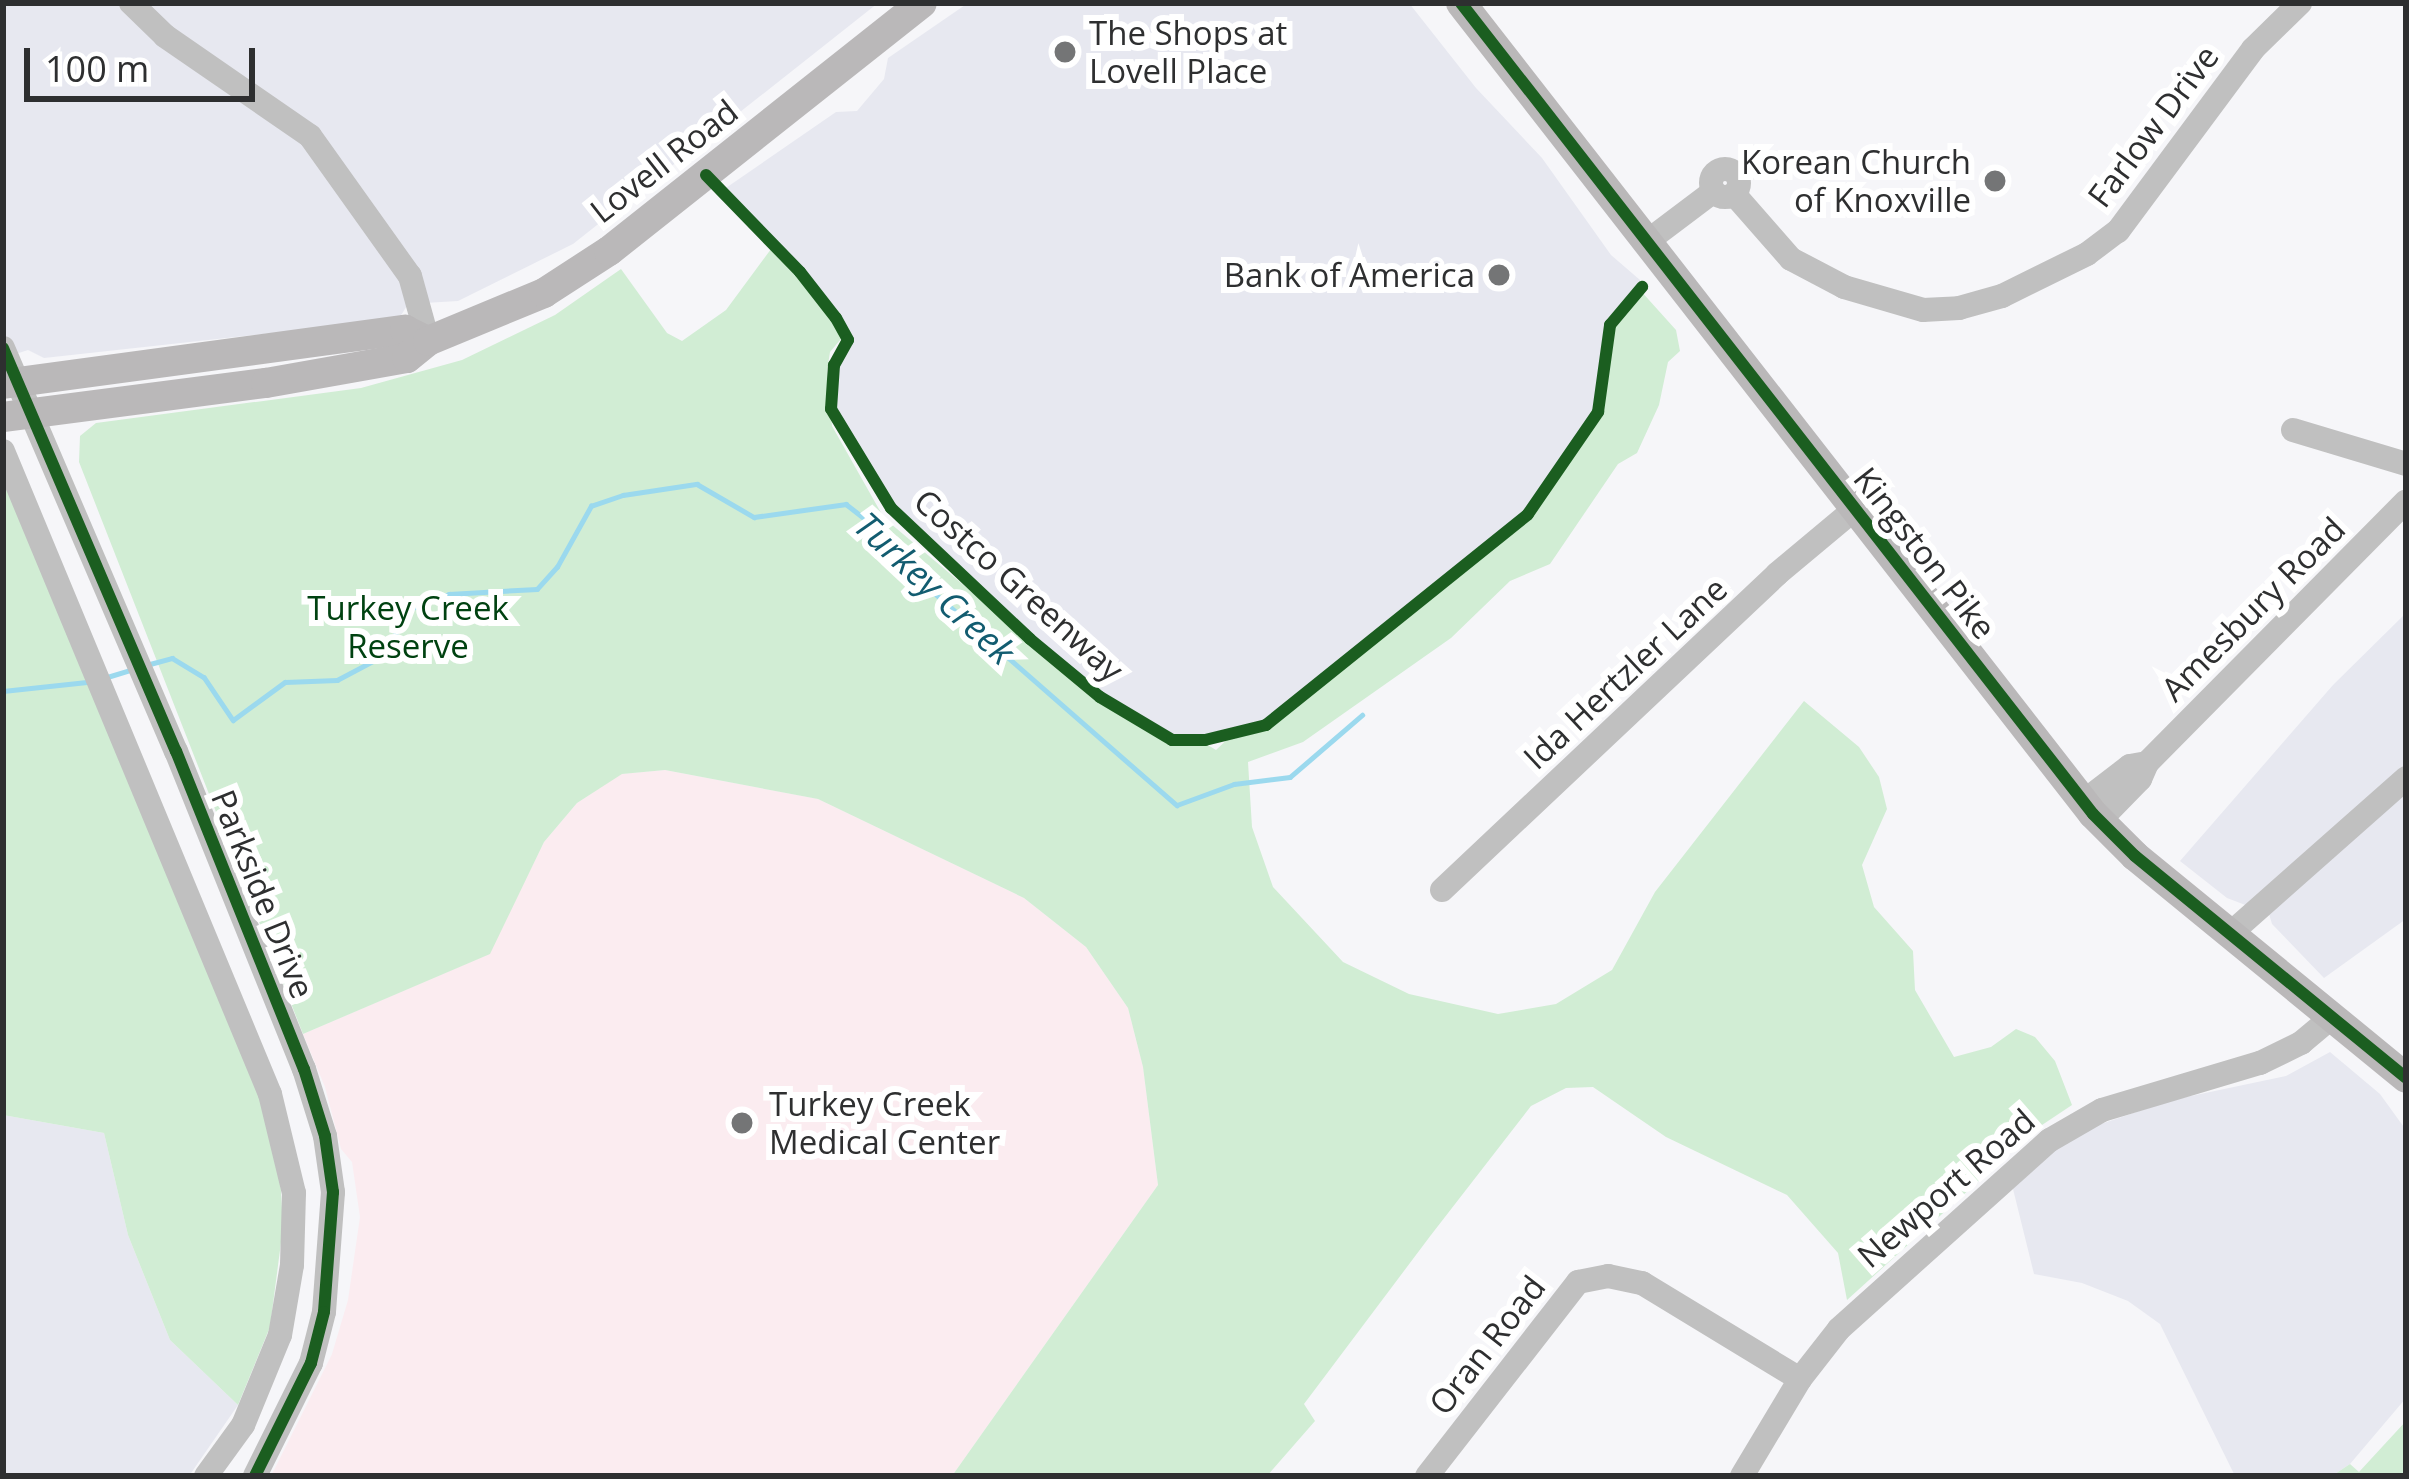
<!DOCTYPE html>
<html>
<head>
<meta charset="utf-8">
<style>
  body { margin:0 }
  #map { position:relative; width:2409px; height:1479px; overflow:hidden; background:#f6f6f9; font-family:"Open Sans",sans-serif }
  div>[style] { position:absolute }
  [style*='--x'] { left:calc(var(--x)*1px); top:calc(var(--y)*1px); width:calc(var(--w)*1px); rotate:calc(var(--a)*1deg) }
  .built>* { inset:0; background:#e7e8f0 }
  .medical>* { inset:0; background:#fbecf0 }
  .green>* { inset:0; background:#d1edd4 }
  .stream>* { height:4.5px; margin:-2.25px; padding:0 2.25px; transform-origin:2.25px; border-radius:2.25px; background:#9bd9ee }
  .minor>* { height:24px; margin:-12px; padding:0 12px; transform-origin:12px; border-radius:12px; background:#c0c0c0 }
  .minor>.ring { margin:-12px; padding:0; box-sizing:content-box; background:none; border:24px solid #c0c0c0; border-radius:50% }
  .major>* { height:30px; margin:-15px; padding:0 15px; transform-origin:15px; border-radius:15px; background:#bab8b9 }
  .cycleway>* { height:12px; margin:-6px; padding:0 6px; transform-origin:6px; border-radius:6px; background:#1b5e20 }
  .dots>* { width:33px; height:33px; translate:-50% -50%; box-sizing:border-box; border:6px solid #fff; border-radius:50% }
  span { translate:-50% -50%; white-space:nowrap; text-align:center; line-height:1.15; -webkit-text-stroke:12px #fff; paint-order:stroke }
  .poi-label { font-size:33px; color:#2e2f30 }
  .left { translate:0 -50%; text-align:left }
  .right { translate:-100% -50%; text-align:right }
  .street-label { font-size:33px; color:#2e2f30 }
  .park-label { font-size:33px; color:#004211 }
  .water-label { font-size:36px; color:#125c70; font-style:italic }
  .frame { position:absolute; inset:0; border:6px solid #2e2f30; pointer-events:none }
  .scale { position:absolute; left:24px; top:48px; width:231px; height:54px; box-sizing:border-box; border:6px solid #2e2f30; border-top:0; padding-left:15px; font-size:36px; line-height:42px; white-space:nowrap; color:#2e2f30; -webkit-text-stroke:9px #fff; paint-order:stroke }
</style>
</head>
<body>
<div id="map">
  <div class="built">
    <i style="clip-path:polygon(3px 3px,878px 3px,573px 244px,458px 301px,408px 304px,400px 317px,355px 324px,44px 358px,28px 350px,3px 358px)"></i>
    <i style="clip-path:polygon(968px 3px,1409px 3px,1476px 88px,1542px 158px,1611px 255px,1640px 280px,1642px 288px,1609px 327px,1598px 412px,1530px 516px,1265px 728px,1186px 741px,1157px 735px,1021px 632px,988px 593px,890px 504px,835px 419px,832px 377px,850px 342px,846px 333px,800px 272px,720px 192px,836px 112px,857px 111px,884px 79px,888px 58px)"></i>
    <i style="clip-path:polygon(2406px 613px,2406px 919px,2324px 978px,2272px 924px,2269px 914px,2227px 898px,2180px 861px,2333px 685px)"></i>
    <i style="clip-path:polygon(2330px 1052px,2380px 1094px,2406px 1130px,2406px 1398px,2350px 1464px,2332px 1476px,2235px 1476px,2160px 1324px,2128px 1301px,2082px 1283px,2034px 1274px,2013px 1189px,2056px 1149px,2092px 1127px,2172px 1100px,2286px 1076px)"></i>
    <i style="clip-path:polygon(3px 1115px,104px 1133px,128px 1235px,170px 1340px,238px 1405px,189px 1476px,3px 1476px)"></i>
  </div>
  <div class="medical">
    <i style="clip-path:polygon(665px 770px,818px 799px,1024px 898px,1086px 947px,1128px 1008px,1143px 1067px,1158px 1185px,952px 1476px,271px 1476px,332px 1354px,348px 1300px,360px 1217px,352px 1162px,341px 1149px,325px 1087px,303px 1034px,489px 954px,544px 842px,577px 803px,621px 774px)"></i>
  </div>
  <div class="green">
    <i style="clip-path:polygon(774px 245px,846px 333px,830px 352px,827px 371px,832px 426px,884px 518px,1076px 680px,1160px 738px,1206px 744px,1216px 750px,1233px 734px,1265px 728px,1281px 717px,1530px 516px,1594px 419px,1609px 327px,1640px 290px,1676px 330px,1680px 351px,1668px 362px,1659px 405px,1637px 453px,1618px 464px,1550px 564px,1510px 581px,1451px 638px,1303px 742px,1248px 762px,1252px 827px,1273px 887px,1343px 962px,1409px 994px,1498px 1014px,1556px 1004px,1612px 970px,1655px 892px,1804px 701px,1859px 747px,1879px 777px,1887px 809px,1862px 865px,1874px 907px,1913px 951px,1915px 990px,1954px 1057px,1991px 1047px,2016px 1029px,2035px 1037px,2055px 1061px,2072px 1105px,2036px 1129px,1847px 1300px,1838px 1253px,1787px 1195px,1666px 1137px,1593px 1087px,1566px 1088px,1531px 1106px,1431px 1235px,1304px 1404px,1315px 1421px,1267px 1476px,952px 1476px,1158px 1185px,1143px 1067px,1128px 1008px,1086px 947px,1024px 898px,818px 799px,665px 770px,622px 774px,577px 803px,544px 842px,490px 954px,303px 1034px,79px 462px,80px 436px,96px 423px,361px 388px,462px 360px,555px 315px,621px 269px,667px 333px,682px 341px,726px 310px)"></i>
    <i style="clip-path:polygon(3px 479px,260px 1092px,280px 1174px,283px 1227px,270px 1327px,238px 1405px,170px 1340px,128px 1235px,104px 1133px,3px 1115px)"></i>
    <i style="clip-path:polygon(2406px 1421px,2406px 1476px,2332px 1476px,2350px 1464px,2359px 1472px)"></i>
  </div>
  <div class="stream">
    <i style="--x:150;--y:664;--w:23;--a:-15"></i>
    <i style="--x:172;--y:658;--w:37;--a:31"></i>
    <i style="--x:204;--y:677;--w:52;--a:56"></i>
    <i style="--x:233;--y:720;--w:64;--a:-36.2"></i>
    <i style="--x:285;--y:682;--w:52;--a:-2.2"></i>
    <i style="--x:337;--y:680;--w:64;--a:-27.8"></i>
    <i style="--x:394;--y:650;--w:36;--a:-85"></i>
    <i style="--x:397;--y:614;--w:56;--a:-21"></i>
    <i style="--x:449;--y:594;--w:88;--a:-3.3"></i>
    <i style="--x:537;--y:589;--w:30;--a:-48"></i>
    <i style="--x:557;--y:567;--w:70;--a:-60.9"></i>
    <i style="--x:591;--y:506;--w:34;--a:-19"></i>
    <i style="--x:623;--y:495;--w:75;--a:-8.5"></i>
    <i style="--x:697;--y:484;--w:66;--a:30.1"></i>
    <i style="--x:754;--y:517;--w:93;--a:-8"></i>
    <i style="--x:846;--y:504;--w:34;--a:38"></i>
    <i style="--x:873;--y:525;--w:66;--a:50.5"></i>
    <i style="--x:915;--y:576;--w:348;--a:41.2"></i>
    <i style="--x:1177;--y:805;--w:61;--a:-20.2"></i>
    <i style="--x:1234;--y:784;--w:56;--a:-7.1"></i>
    <i style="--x:1290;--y:777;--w:95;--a:-40.7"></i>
    <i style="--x:104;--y:678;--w:30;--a:-17"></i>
    <i style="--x:3;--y:691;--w:84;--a:-6.1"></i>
  </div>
  <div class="minor">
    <i style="--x:131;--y:3;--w:47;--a:44.1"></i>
    <i style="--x:165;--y:36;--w:176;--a:34.6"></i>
    <i style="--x:310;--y:136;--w:172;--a:54.5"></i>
    <i style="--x:410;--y:276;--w:67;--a:74.5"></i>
    <i class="ring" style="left:1711px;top:169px;width:4px;height:4px"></i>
    <i style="--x:1734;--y:194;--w:86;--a:48.8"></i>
    <i style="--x:1791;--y:259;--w:60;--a:27.8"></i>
    <i style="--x:1844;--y:287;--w:82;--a:16.2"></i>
    <i style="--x:1923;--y:310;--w:36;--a:-3"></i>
    <i style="--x:1959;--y:308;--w:45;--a:-15.6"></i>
    <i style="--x:2002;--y:296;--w:95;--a:-26.3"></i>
    <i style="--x:2087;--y:254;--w:39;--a:-37"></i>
    <i style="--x:2118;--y:231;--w:227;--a:-53.4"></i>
    <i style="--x:2253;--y:49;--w:66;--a:-44.4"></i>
    <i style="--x:1649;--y:240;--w:81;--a:-37"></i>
    <i style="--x:3;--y:348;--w:439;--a:66.8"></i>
    <i style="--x:176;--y:751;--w:343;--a:68.1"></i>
    <i style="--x:304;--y:1069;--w:70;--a:72.6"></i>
    <i style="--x:325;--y:1136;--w:57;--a:81.9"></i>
    <i style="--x:333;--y:1192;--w:120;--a:94.3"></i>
    <i style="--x:324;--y:1312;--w:53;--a:104.3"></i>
    <i style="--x:311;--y:1363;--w:126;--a:116.4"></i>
    <i style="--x:2293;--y:430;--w:118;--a:16.7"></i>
    <i style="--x:3;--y:451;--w:696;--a:67.45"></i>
    <i style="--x:270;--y:1094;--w:102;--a:76.4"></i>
    <i style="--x:294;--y:1193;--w:72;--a:91.6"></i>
    <i style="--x:292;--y:1265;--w:71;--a:99.7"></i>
    <i style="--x:280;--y:1335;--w:97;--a:112.3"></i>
    <i style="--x:243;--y:1425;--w:63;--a:126"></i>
    <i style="--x:2083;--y:802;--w:59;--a:-37.5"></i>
    <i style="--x:2130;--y:766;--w:17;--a:-10"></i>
    <i style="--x:2099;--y:821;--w:59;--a:-45.7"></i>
    <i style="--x:2140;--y:779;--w:17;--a:-66"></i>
    <i style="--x:2147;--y:763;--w:368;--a:-45.3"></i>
    <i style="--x:1442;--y:890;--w:461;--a:-43.3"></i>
    <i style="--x:1777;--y:574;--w:103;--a:-39.9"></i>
    <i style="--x:2231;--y:933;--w:234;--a:-41.5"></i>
    <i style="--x:1427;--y:1476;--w:246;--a:-52.1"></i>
    <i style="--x:1578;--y:1282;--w:31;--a:-11"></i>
    <i style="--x:1608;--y:1276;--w:35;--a:12"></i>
    <i style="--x:1642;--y:1283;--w:185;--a:31.3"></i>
    <i style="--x:1742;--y:1476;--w:113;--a:-59.1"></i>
    <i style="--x:1800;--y:1379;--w:63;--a:-52"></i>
    <i style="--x:1839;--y:1329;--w:283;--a:-41.9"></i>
    <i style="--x:2050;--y:1140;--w:60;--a:-30"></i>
    <i style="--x:2102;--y:1110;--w:165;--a:-16.6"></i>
    <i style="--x:2260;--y:1063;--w:46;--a:-26"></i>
    <i style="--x:2301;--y:1043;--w:40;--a:-40"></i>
  </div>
  <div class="major">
    <i style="--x:1461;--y:3;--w:1028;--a:52.07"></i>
    <i style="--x:2093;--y:814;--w:59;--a:45"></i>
    <i style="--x:2135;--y:856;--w:350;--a:39.3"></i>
    <i style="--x:3;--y:384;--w:406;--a:-7.7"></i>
    <i style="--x:405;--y:330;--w:25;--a:26"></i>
    <i style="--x:3;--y:417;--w:265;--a:-7.4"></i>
    <i style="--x:266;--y:383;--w:143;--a:-10.1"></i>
    <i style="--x:407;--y:358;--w:27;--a:-39"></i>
    <i style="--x:428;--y:341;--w:126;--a:-22.5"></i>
    <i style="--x:544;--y:293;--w:77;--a:-32.9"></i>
    <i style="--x:609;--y:251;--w:399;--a:-38.4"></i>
  </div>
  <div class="cycleway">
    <i style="--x:1461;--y:3;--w:1028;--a:52.07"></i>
    <i style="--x:2093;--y:814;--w:59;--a:45"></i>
    <i style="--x:2135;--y:856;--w:350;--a:39.3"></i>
    <i style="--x:706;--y:175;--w:135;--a:45.9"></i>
    <i style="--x:800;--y:272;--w:58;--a:52"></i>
    <i style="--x:836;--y:318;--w:25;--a:61"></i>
    <i style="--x:848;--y:340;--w:29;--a:119"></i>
    <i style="--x:834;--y:365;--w:44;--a:93.9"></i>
    <i style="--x:831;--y:409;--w:116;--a:58.8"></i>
    <i style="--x:891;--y:508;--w:191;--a:43.3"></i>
    <i style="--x:1030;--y:639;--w:91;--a:39.6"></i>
    <i style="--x:1100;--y:697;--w:84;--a:30.8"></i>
    <i style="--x:1172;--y:740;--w:33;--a:0"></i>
    <i style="--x:1205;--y:740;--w:63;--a:-13.8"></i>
    <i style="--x:1266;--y:725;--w:336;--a:-38.8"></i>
    <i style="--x:1528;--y:514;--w:124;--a:-55.5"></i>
    <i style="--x:1598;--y:412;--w:88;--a:-82.1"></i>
    <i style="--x:1610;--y:325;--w:50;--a:-49.9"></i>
    <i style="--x:3;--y:348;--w:439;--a:66.8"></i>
    <i style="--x:176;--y:751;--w:343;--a:68.1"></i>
    <i style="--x:304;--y:1069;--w:70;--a:72.6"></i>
    <i style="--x:325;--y:1136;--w:57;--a:81.9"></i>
    <i style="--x:333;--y:1192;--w:120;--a:94.3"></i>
    <i style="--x:324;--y:1312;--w:53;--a:104.3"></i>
    <i style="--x:311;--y:1363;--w:126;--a:116.4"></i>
  </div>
  <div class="dots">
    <i style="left:1065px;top:52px;background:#747576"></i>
    <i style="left:1995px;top:181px;background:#747576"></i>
    <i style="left:1499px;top:275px;background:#747576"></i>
    <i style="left:742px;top:1123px;background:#747576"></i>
  </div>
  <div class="poi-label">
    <span class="left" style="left:1089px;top:52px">The Shops at<br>Lovell Place</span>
    <span class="right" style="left:1971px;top:181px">Korean Church<br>of Knoxville</span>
    <span class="right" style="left:1475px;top:275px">Bank of America</span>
    <span class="left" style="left:769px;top:1123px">Turkey Creek<br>Medical Center</span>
  </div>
  <div class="street-label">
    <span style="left:2153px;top:126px;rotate:-53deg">Farlow Drive</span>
    <span style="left:664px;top:161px;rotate:-38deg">Lovell Road</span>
    <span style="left:1925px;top:553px;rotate:52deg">Kingston Pike</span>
    <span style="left:1019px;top:585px;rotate:42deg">Costco Greenway</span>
    <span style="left:2253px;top:609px;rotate:-45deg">Amesbury Road</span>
    <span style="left:1625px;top:673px;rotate:-43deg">Ida Hertzler Lane</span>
    <span style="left:263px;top:894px;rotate:68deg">Parkside Drive</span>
    <span style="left:1946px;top:1188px;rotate:-41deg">Newport Road</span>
    <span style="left:1487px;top:1345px;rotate:-52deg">Oran Road</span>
  </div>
  <div class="park-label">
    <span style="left:408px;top:627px">Turkey Creek<br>Reserve</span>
  </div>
  <div class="water-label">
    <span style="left:935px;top:588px;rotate:43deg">Turkey Creek</span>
  </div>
  <div class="frame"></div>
  <div class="scale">100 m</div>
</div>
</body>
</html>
